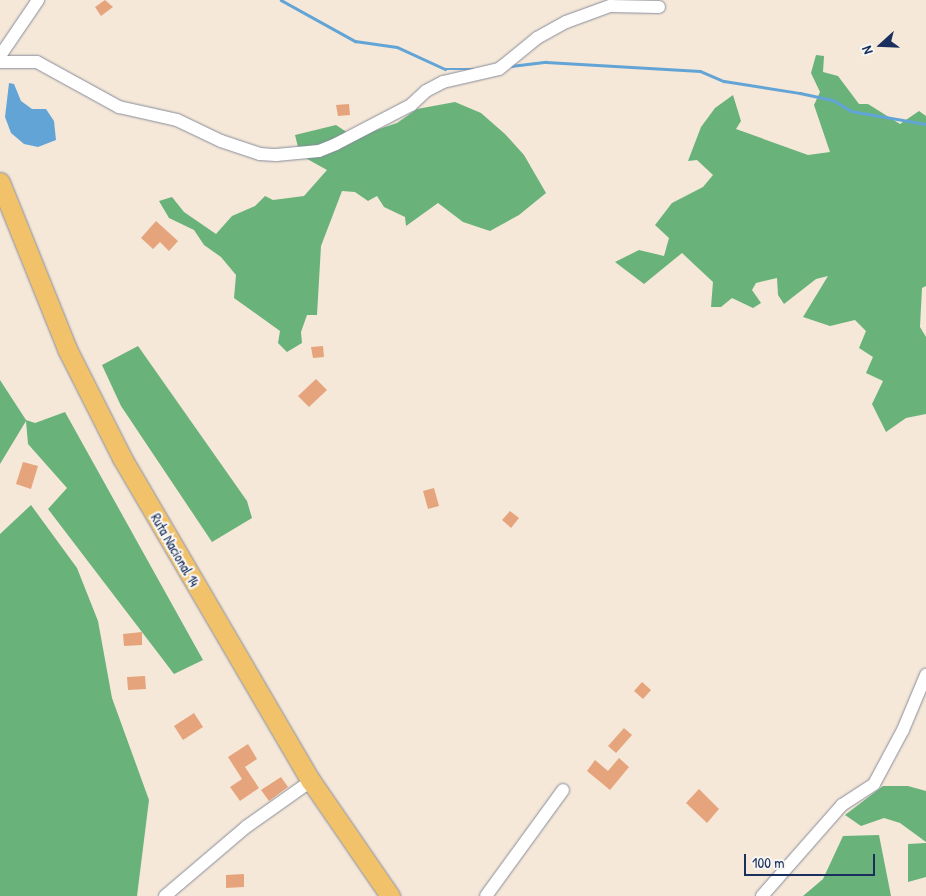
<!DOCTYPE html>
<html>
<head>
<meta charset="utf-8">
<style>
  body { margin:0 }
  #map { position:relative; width:926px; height:896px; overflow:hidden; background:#f5e8d8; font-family:"Patrick Hand",sans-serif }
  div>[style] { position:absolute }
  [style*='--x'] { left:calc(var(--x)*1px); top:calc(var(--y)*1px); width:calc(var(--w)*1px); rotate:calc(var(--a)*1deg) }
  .forest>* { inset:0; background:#69b27a }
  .water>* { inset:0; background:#63a4d7 }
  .stream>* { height:2.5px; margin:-1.25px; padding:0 1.25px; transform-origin:1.25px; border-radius:1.25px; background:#63a4d7 }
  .building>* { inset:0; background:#e6a47d }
  .roads { filter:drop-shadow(0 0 1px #888c9b) drop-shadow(0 0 1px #888c9b) }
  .minor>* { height:12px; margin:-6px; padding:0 6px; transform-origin:6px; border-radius:6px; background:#fff }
  .highway>* { height:19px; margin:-9.5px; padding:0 9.5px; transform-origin:9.5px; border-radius:9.5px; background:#f2c26a }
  span { translate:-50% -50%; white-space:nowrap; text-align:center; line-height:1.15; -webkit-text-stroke:4.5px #f6f6f2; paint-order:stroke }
  .street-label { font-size:14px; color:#1b2f5e }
  .north { position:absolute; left:856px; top:20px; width:50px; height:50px; -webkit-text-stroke:4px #f6f6f2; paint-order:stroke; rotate:250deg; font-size:14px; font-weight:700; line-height:20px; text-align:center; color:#1b2f5e }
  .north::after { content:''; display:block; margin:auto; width:18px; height:22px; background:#1b2f5e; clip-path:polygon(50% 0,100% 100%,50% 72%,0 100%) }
  .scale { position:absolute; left:744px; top:854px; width:131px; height:22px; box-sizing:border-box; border:2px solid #1b2f5e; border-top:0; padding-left:6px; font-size:15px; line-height:18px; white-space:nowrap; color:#1b2f5e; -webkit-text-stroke:4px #f6f6f2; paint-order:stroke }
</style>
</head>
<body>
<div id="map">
  <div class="forest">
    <i style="clip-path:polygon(816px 55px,824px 56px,823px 72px,838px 76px,859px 104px,868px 104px,900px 124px,919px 111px,926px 116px,926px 286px,922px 288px,920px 327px,926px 337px,926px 414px,906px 418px,886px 432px,872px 404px,883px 381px,866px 373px,873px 357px,859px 348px,866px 331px,855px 320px,830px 326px,803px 317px,828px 276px,816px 279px,784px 304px,778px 295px,777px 278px,756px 283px,752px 290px,761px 303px,753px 308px,732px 298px,721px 307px,711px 307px,713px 282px,682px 253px,644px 284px,615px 262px,639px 250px,664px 256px,669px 238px,655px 225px,672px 203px,703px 187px,713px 175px,697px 160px,688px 161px,701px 127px,715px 108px,733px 95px,741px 121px,736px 129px,808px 155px,830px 152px,814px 105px,820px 92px,811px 73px)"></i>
    <i style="clip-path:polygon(455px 102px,481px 113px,505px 134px,524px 155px,546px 193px,519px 215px,490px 231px,463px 222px,438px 203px,406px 226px,405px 217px,384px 207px,377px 196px,368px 201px,355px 192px,342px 191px,321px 246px,317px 315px,307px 315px,301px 332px,302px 343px,287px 352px,278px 343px,280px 331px,234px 298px,236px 275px,221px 257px,204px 245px,194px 230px,169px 218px,159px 201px,172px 197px,184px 212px,216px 234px,232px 216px,255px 206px,265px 196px,273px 200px,304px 196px,327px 170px,300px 155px,295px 135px,336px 125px,348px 133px,364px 134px,397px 123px,417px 109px)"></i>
    <i style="clip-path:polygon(138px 346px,247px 501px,252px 518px,212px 542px,121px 406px,102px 365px)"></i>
    <i style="clip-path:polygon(0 380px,26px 420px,35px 423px,65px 412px,203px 660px,174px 674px,48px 509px,67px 488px,28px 444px,26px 421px,0 464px)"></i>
    <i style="clip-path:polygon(31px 505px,77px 568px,98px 621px,112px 698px,149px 800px,137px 896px,0 896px,0 534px)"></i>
    <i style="clip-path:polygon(883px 786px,908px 786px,926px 791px,926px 842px,900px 823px,884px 818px,861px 826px,845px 815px)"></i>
    <i style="clip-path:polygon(879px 835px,891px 896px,803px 896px,823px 879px,843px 836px)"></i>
    <i style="clip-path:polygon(926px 843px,926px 877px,908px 882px,908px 844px)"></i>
  </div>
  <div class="water">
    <i style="clip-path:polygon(9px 83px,14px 84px,21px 101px,32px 109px,46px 109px,54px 121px,56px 140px,38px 147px,24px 144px,11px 133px,5px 117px)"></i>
  </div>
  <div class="stream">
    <i style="--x:281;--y:0;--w:85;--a:29"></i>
    <i style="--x:355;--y:41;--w:42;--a:8.1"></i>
    <i style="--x:397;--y:47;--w:53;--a:24.6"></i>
    <i style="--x:445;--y:69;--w:28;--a:0"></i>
    <i style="--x:511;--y:66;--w:35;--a:-7"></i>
    <i style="--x:546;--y:62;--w:154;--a:3.3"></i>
    <i style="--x:700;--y:71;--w:26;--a:23"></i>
    <i style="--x:724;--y:81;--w:77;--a:9"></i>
    <i style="--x:800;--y:93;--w:34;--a:12"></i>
    <i style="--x:833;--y:100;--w:21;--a:31"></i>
    <i style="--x:851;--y:111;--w:76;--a:9.8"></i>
  </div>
  <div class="building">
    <i style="clip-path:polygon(105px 0,113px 7px,101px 16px,95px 7px)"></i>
    <i style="clip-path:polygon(349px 104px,350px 115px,338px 116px,336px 105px)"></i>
    <i style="clip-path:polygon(156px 221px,178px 241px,169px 251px,160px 242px,153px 249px,141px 238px)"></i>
    <i style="clip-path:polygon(323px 346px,324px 357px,313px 358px,311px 347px)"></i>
    <i style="clip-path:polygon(316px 379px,327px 390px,309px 407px,298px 396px)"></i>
    <i style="clip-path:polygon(23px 462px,38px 466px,31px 489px,16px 484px)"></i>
    <i style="clip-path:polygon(434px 488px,439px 506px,428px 509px,423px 491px)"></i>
    <i style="clip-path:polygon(510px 511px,519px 518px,511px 528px,502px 520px)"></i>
    <i style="clip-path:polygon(142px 632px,142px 645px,124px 646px,123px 634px)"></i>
    <i style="clip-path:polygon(145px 676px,146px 689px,128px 690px,127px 677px)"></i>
    <i style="clip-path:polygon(642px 682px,651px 690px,643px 699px,634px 691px)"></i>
    <i style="clip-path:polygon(194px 713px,203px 727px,183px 740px,174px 726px)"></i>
    <i style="clip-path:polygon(624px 728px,632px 735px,616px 753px,608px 746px)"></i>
    <i style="clip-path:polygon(248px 744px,257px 759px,245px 767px,259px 788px,240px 801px,230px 787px,242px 779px,228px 757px)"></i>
    <i style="clip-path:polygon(619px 758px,629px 767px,610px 790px,587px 771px,595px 760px,608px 771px)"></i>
    <i style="clip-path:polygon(281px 777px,288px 787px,269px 801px,261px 790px)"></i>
    <i style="clip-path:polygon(699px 789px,719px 809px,707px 823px,686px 803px)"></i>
    <i style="clip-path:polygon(244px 874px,244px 887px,226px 888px,226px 875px)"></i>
  </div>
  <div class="roads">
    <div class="minor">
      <i style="--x:0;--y:56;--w:68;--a:-55.8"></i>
      <i style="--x:0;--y:62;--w:37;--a:0"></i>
      <i style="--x:37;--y:62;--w:94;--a:28.8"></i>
      <i style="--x:119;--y:107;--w:59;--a:12.6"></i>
      <i style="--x:177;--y:120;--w:49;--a:25.5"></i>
      <i style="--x:221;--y:141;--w:41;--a:18.4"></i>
      <i style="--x:260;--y:154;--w:16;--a:4"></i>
      <i style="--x:276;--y:155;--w:43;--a:-5.3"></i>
      <i style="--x:319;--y:151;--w:18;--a:-22"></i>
      <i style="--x:336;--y:144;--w:85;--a:-27.5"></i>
      <i style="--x:411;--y:105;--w:21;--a:-43"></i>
      <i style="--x:426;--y:91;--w:19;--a:-28"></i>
      <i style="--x:443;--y:82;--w:57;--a:-13.1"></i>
      <i style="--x:499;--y:69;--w:49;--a:-39.2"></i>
      <i style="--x:537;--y:38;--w:33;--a:-29"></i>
      <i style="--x:566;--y:22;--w:47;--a:-20"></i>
      <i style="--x:610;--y:6;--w:49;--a:1.2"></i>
      <i style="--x:165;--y:896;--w:106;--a:-40.4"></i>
      <i style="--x:246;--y:827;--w:80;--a:-35.3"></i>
      <i style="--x:486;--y:896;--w:131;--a:-54"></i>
      <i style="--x:762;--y:896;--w:121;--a:-48.7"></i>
      <i style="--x:842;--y:805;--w:38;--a:-33"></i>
      <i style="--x:874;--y:784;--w:61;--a:-61.8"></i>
      <i style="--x:903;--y:730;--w:60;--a:-67.3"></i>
    </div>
    <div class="highway">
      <i style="--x:0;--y:182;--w:180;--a:68.1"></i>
      <i style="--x:67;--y:349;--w:122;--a:63.2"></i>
      <i style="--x:122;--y:458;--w:374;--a:59.7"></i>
      <i style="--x:311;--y:781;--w:140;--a:55.5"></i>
    </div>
  </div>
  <div class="street-label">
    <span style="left:175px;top:550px;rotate:60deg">Ruta Nacional 14</span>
  </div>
  <div class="north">N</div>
  <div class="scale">100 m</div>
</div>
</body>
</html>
